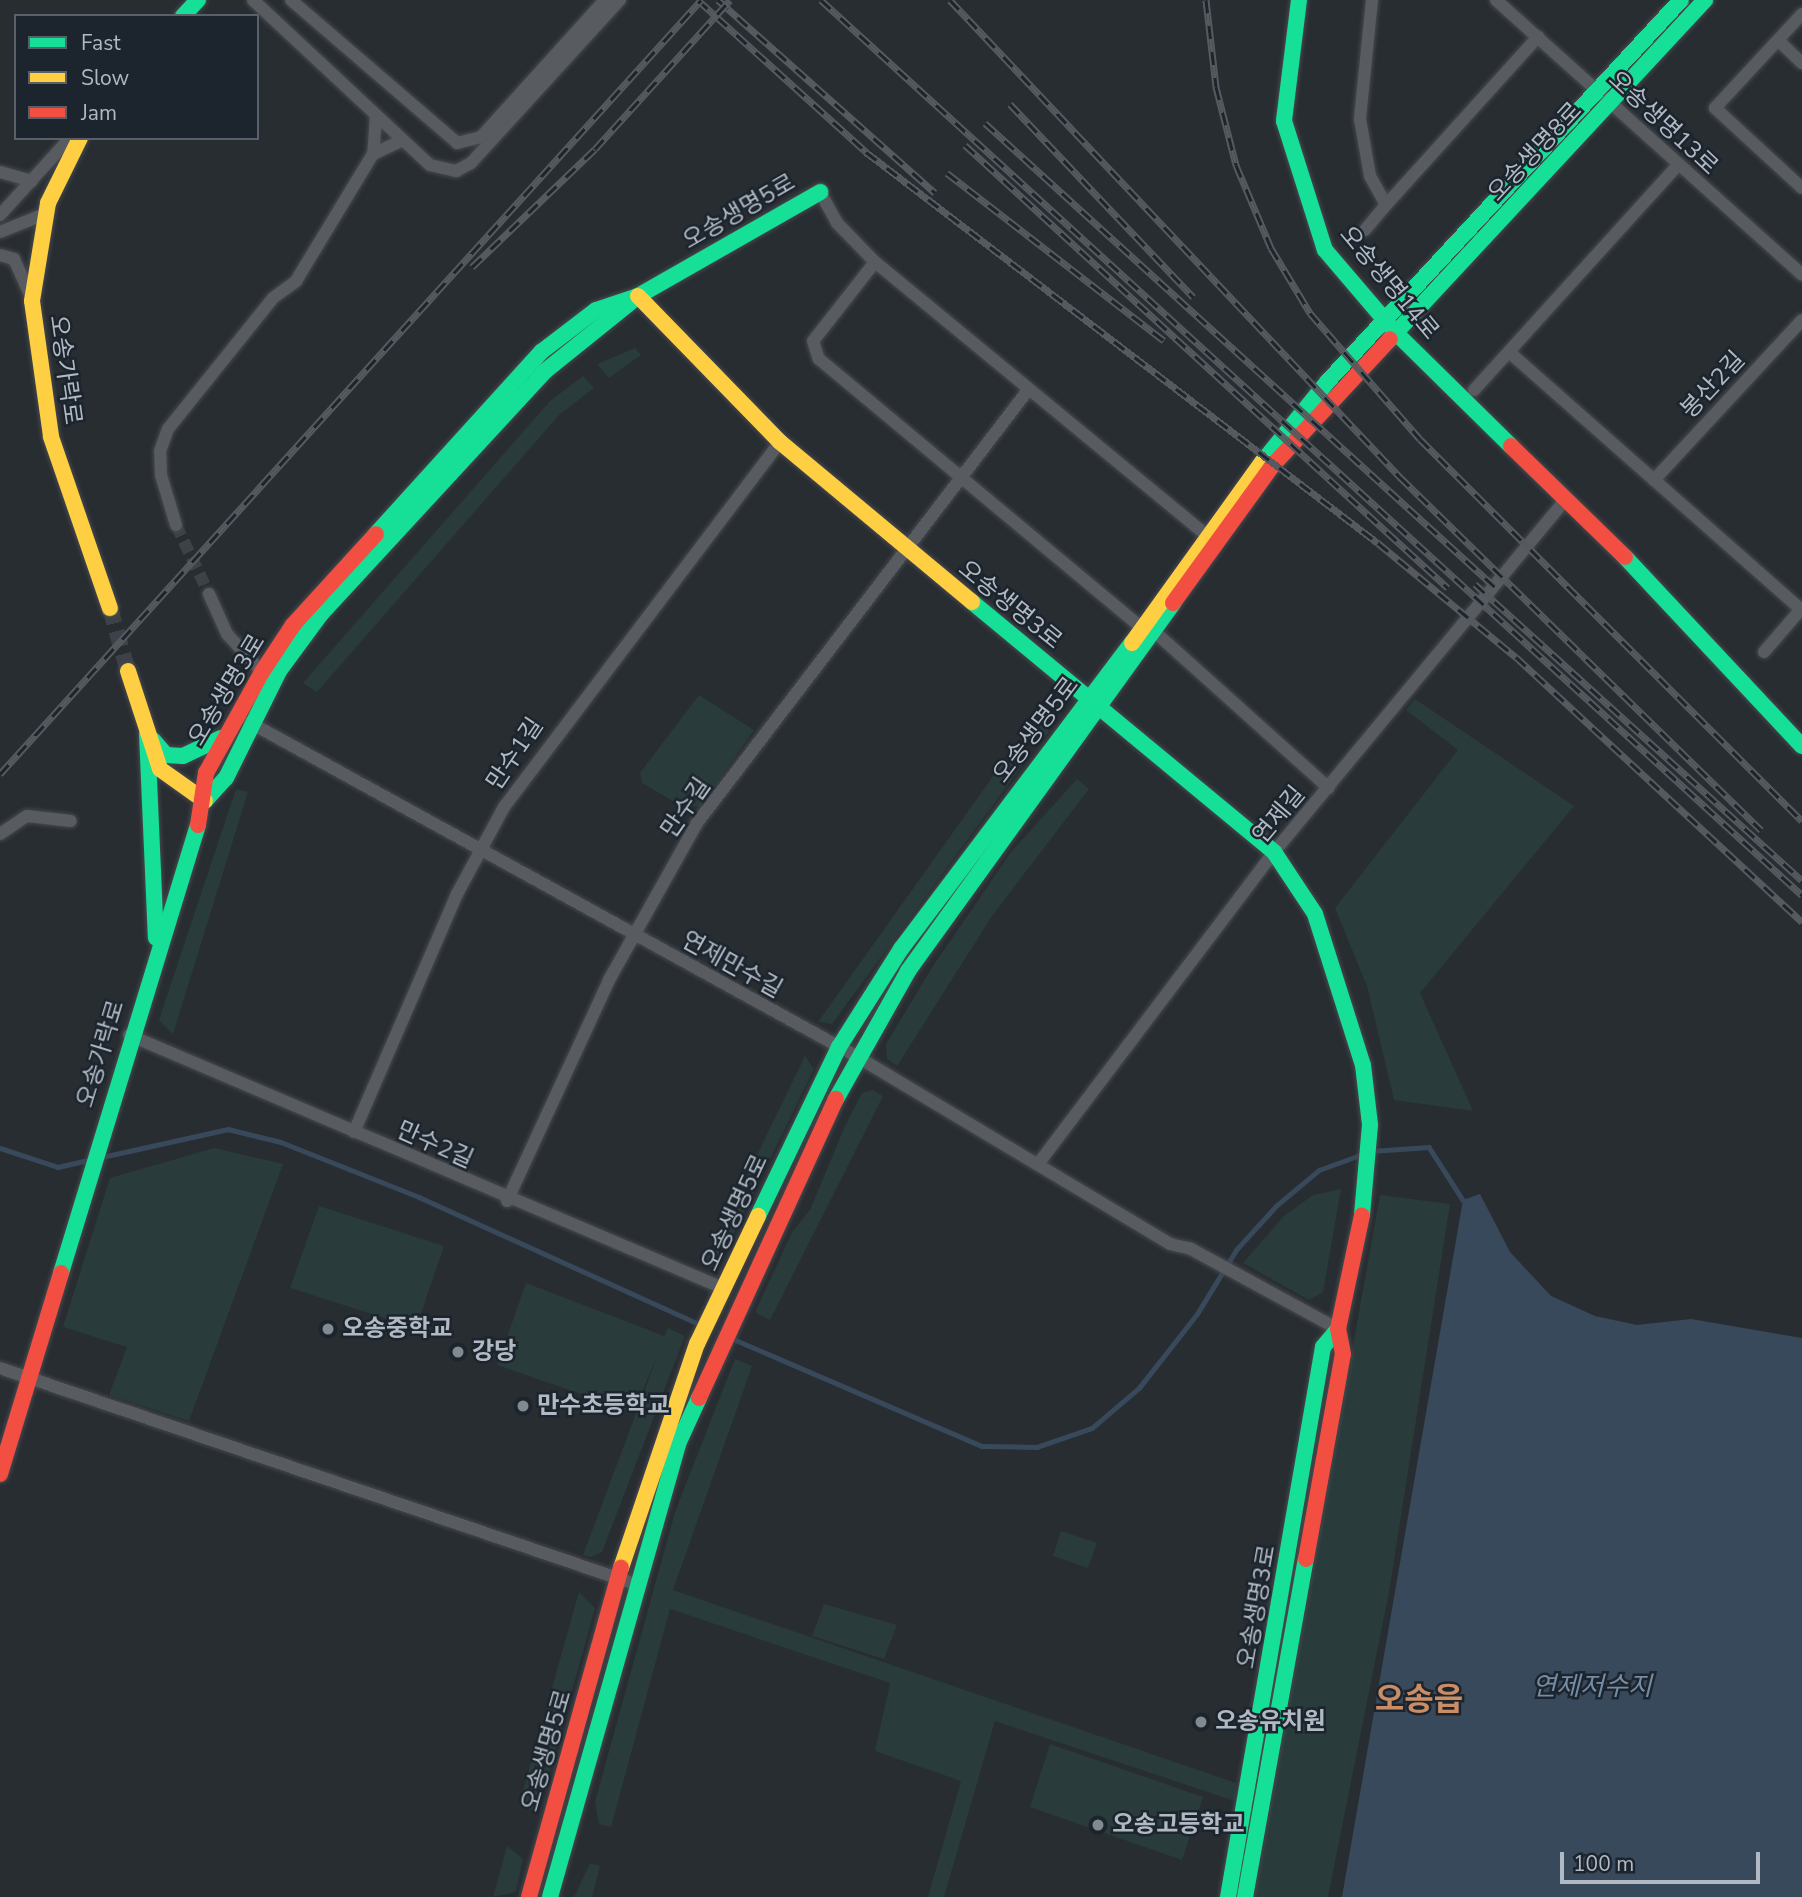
<!DOCTYPE html>
<html>
<head>
<meta charset="utf-8">
<style>
  body { margin:0 }
  #map { position:relative; width:1802px; height:1897px; overflow:hidden; background:#282d32; font-family:"Nunito Sans","Noto Sans KR",sans-serif }
  div>[style] { position:absolute }
  [style*='--x'] { left:calc(var(--x)*1px); top:calc(var(--y)*1px); width:calc(var(--w)*1px); rotate:calc(var(--a)*1deg) }
  .green>* { inset:0; background:#293b3b }
  .water>* { inset:0; background:#38495b }
  .stream>* { height:4.5px; margin:-2.25px; padding:0 2.25px; transform-origin:2.25px; border-radius:2.25px; background:#38495b }
  .street-tunnel>* { height:12px; margin-top:-6px; transform-origin:0; background:repeating-linear-gradient(90deg,#3d4248 0 12px,transparent 0 18px) }
  .secondary-tunnel>* { height:16px; margin-top:-8px; transform-origin:0; background:repeating-linear-gradient(90deg,#3d4248 0 16px,transparent 0 24px) }
  .roads { filter:drop-shadow(0 0 2px #46494d) drop-shadow(0 0 2px #46494d) }
  .street>* { height:12px; margin:-6px; padding:0 6px; transform-origin:6px; border-radius:6px; background:#585c61 }
  .fast>* { height:16px; margin:-8px; padding:0 8px; transform-origin:8px; border-radius:8px; background:#16e098 }
  .slow>* { height:16px; margin:-8px; padding:0 8px; transform-origin:8px; border-radius:8px; background:#ffcf43 }
  .jam>* { height:16px; margin:-8px; padding:0 8px; transform-origin:8px; border-radius:8px; background:#f24e42 }
  .rail>* { height:7px; margin-top:-3.5px; transform-origin:0; background:repeating-linear-gradient(90deg,#1c242d 0 13px,#565a5f 0 26px); box-sizing:border-box; border-block:2px solid #565a5f }
  .dots>* { width:19px; height:19px; translate:-50% -50%; box-sizing:border-box; border:4px solid #1c242d; border-radius:50% }
  span { translate:-50% -50%; white-space:nowrap; text-align:center; line-height:1.15; -webkit-text-stroke:5px #1c242d; paint-order:stroke }
  .street-label { font-size:24px; color:#b1bac4 }
  .poi-label { font-size:24px; color:#b1bac4; font-weight:700 }
  .left { translate:0 -50%; text-align:left }
  .water-label { font-size:26px; color:#748ca5; font-style:italic }
  .district-label { font-size:32px; color:#ca8d66; font-weight:700 }
  .legend { position:absolute; left:14px; top:14px; width:245px; height:126px; box-sizing:border-box; background:#1c242d; border:2px solid #586069; margin:0; padding:9px 12px; list-style:none; font-size:21px; color:#b1bac4 }
  .legend li { display:flex; align-items:center; gap:14px; height:35px }
  .legend b { width:35px; border:2px solid #586069 }
  .scale { position:absolute; left:1560px; top:1852px; width:200px; height:32px; box-sizing:border-box; border:4px solid #b1bac4; border-top:0; padding-left:9px; font-size:21px; line-height:24px; white-space:nowrap; color:#b1bac4; -webkit-text-stroke:5px #1c242d; paint-order:stroke }
</style>
</head>
<body>
<div id="map">
  <div class="green">
    <i style="clip-path:polygon(635px 348px,641px 355px,609px 378px,597px 364px)"></i>
    <i style="clip-path:polygon(583px 376px,594px 388px,559px 415px,317px 692px,303px 683px,550px 401px)"></i>
    <i style="clip-path:polygon(699px 695px,754px 730px,700px 806px,683px 807px,642px 783px,640px 773px)"></i>
    <i style="clip-path:polygon(1415px 699px,1574px 806px,1420px 993px,1473px 1111px,1394px 1100px,1367px 986px,1335px 908px,1458px 750px,1406px 710px)"></i>
    <i style="clip-path:polygon(1043px 708px,1049px 732px,1037px 745px,1022px 732px)"></i>
    <i style="clip-path:polygon(1016px 744px,1029px 756px,832px 1024px,818px 1022px)"></i>
    <i style="clip-path:polygon(1077px 779px,1089px 789px,992px 916px,897px 1066px,887px 1059px,886px 1044px,933px 966px,1011px 852px)"></i>
    <i style="clip-path:polygon(236px 789px,248px 792px,173px 1034px,159px 1020px)"></i>
    <i style="clip-path:polygon(805px 1056px,814px 1069px,718px 1266px,710px 1267px,704px 1264px)"></i>
    <i style="clip-path:polygon(872px 1090px,883px 1096px,770px 1320px,755px 1312px,792px 1232px,810px 1210px,845px 1126px,862px 1093px)"></i>
    <i style="clip-path:polygon(214px 1148px,283px 1164px,189px 1421px,109px 1395px,127px 1347px,63px 1327px,110px 1178px)"></i>
    <i style="clip-path:polygon(1341px 1189px,1323px 1292px,1309px 1300px,1243px 1263px,1284px 1216px,1313px 1195px)"></i>
    <i style="clip-path:polygon(1380px 1195px,1450px 1204px,1389px 1592px,1328px 1897px,1254px 1897px)"></i>
    <i style="clip-path:polygon(319px 1206px,444px 1246px,416px 1328px,290px 1288px)"></i>
    <i style="clip-path:polygon(526px 1283px,664px 1336px,668px 1328px,685px 1336px,602px 1552px,591px 1557px,583px 1555px,657px 1357px,633px 1412px,497px 1365px)"></i>
    <i style="clip-path:polygon(735px 1359px,752px 1366px,673px 1590px,1236px 1783px,1235px 1801px,995px 1721px,944px 1897px,928px 1897px,961px 1781px,875px 1751px,890px 1683px,670px 1609px,611px 1827px,599px 1824px,595px 1802px,675px 1512px)"></i>
    <i style="clip-path:polygon(1061px 1531px,1097px 1543px,1088px 1568px,1053px 1556px)"></i>
    <i style="clip-path:polygon(579px 1592px,595px 1608px,540px 1806px,532px 1810px,519px 1805px)"></i>
    <i style="clip-path:polygon(824px 1604px,897px 1625px,884px 1659px,812px 1636px)"></i>
    <i style="clip-path:polygon(1050px 1744px,1203px 1797px,1182px 1860px,1030px 1807px)"></i>
    <i style="clip-path:polygon(507px 1846px,523px 1859px,516px 1892px,493px 1897px)"></i>
    <i style="clip-path:polygon(590px 1863px,600px 1866px,592px 1897px,574px 1897px)"></i>
  </div>
  <div class="water">
    <i style="clip-path:polygon(1480px 1194px,1510px 1252px,1551px 1296px,1595px 1316px,1637px 1325px,1691px 1319px,1802px 1338px,1802px 1897px,1342px 1897px,1463px 1200px)"></i>
  </div>
  <div class="stream">
    <i style="--x:0;--y:1148;--w:61;--a:18.1"></i>
    <i style="--x:58;--y:1167;--w:36;--a:-13"></i>
    <i style="--x:1371;--y:1151;--w:58;--a:-3.9"></i>
    <i style="--x:1429;--y:1147;--w:63;--a:57.3"></i>
    <i style="--x:102;--y:1157;--w:129;--a:-12.5"></i>
    <i style="--x:228;--y:1129;--w:55;--a:13.8"></i>
    <i style="--x:281;--y:1142;--w:149;--a:21.7"></i>
    <i style="--x:419;--y:1197;--w:310;--a:24.4"></i>
    <i style="--x:731;--y:1338;--w:273;--a:23.3"></i>
    <i style="--x:982;--y:1446;--w:55;--a:1"></i>
    <i style="--x:1037;--y:1447;--w:58;--a:-19.1"></i>
    <i style="--x:1092;--y:1428;--w:62;--a:-40.4"></i>
    <i style="--x:1139;--y:1388;--w:94;--a:-51.9"></i>
    <i style="--x:1197;--y:1314;--w:75;--a:-58.6"></i>
    <i style="--x:1236;--y:1250;--w:59;--a:-47.7"></i>
    <i style="--x:1276;--y:1206;--w:56;--a:-39.9"></i>
    <i style="--x:1319;--y:1170;--w:47;--a:-20"></i>
  </div>
  <div class="street-tunnel">
    <i style="--x:176;--y:525;--w:76;--a:64.4"></i>
  </div>
  <div class="secondary-tunnel">
    <i style="--x:110;--y:608;--w:66;--a:74.1"></i>
  </div>
  <div class="roads">
    <div class="street">
      <i style="--x:253;--y:0;--w:242;--a:43"></i>
      <i style="--x:430;--y:165;--w:27;--a:13"></i>
      <i style="--x:456;--y:171;--w:17;--a:-28"></i>
      <i style="--x:471;--y:163;--w:221;--a:-47.6"></i>
      <i style="--x:291;--y:0;--w:219;--a:40.7"></i>
      <i style="--x:457;--y:143;--w:25;--a:-14"></i>
      <i style="--x:481;--y:137;--w:185;--a:-47.9"></i>
      <i style="--x:1372;--y:0;--w:120;--a:95.8"></i>
      <i style="--x:1360;--y:119;--w:58;--a:80"></i>
      <i style="--x:1370;--y:176;--w:33;--a:61"></i>
      <i style="--x:1386;--y:205;--w:227;--a:-47.9"></i>
      <i style="--x:1496;--y:0;--w:411;--a:41.9"></i>
      <i style="--x:1802;--y:14;--w:128;--a:132.8"></i>
      <i style="--x:1715;--y:108;--w:118;--a:42.6"></i>
      <i style="--x:1779;--y:41;--w:32;--a:44"></i>
      <i style="--x:376;--y:115;--w:39;--a:94"></i>
      <i style="--x:373;--y:154;--w:33;--a:-25"></i>
      <i style="--x:0;--y:172;--w:33;--a:16"></i>
      <i style="--x:820;--y:192;--w:35;--a:61"></i>
      <i style="--x:837;--y:223;--w:54;--a:45.7"></i>
      <i style="--x:875;--y:262;--w:442;--a:39.5"></i>
      <i style="--x:0;--y:215;--w:104;--a:-47.7"></i>
      <i style="--x:1365;--y:230;--w:33;--a:-50"></i>
      <i style="--x:0;--y:232;--w:48;--a:-21.8"></i>
      <i style="--x:0;--y:255;--w:15;--a:16"></i>
      <i style="--x:14;--y:259;--w:44;--a:65.8"></i>
      <i style="--x:875;--y:262;--w:100;--a:128.1"></i>
      <i style="--x:813;--y:341;--w:19;--a:72"></i>
      <i style="--x:819;--y:359;--w:420;--a:39.8"></i>
      <i style="--x:1509;--y:352;--w:389;--a:41.4"></i>
      <i style="--x:1474;--y:390;--w:301;--a:-47.8"></i>
      <i style="--x:1654;--y:480;--w:218;--a:-47.2"></i>
      <i style="--x:176;--y:525;--w:52;--a:-106.7"></i>
      <i style="--x:161;--y:475;--w:24;--a:-92"></i>
      <i style="--x:160;--y:451;--w:23;--a:-70"></i>
      <i style="--x:168;--y:429;--w:168;--a:-51.3"></i>
      <i style="--x:273;--y:298;--w:29;--a:-36"></i>
      <i style="--x:296;--y:281;--w:149;--a:-58.8"></i>
      <i style="--x:209;--y:594;--w:44;--a:65.8"></i>
      <i style="--x:227;--y:634;--w:52;--a:47.4"></i>
      <i style="--x:1156;--y:633;--w:232;--a:41.9"></i>
      <i style="--x:1764;--y:652;--w:58;--a:-49.2"></i>
      <i style="--x:249;--y:722;--w:693;--a:28.82"></i>
      <i style="--x:856;--y:1056;--w:366;--a:30.9"></i>
      <i style="--x:1170;--y:1244;--w:22;--a:13"></i>
      <i style="--x:1191;--y:1249;--w:167;--a:28.6"></i>
      <i style="--x:0;--y:834;--w:32;--a:-34"></i>
      <i style="--x:27;--y:816;--w:44;--a:6.5"></i>
      <i style="--x:129;--y:1035;--w:648;--a:23.08"></i>
      <i style="--x:354;--y:1132;--w:259;--a:-66.6"></i>
      <i style="--x:457;--y:894;--w:99;--a:-61.6"></i>
      <i style="--x:504;--y:807;--w:458;--a:-52.9"></i>
      <i style="--x:1038;--y:1164;--w:391;--a:-52.9"></i>
      <i style="--x:1274;--y:852;--w:455;--a:-50.4"></i>
      <i style="--x:507;--y:1201;--w:243;--a:-65.2"></i>
      <i style="--x:609;--y:980;--w:180;--a:-60.7"></i>
      <i style="--x:697;--y:823;--w:545;--a:-52.6"></i>
      <i style="--x:0;--y:1368;--w:671;--a:18.79"></i>
    </div>
    <div class="fast">
      <i style="--x:1299;--y:0;--w:122;--a:97.1"></i>
      <i style="--x:1284;--y:121;--w:135;--a:72.4"></i>
      <i style="--x:1325;--y:250;--w:109;--a:49.5"></i>
      <i style="--x:1396;--y:333;--w:161;--a:44.5"></i>
      <i style="--x:183;--y:16;--w:22;--a:-47"></i>
      <i style="--x:1390;--y:339;--w:463;--a:-47.1"></i>
      <i style="--x:1263;--y:461;--w:103;--a:-50.9"></i>
      <i style="--x:1328;--y:381;--w:519;--a:-47.18"></i>
      <i style="--x:376;--y:534;--w:246;--a:-47.8"></i>
      <i style="--x:541;--y:352;--w:69;--a:-37.4"></i>
      <i style="--x:596;--y:310;--w:44;--a:-18.4"></i>
      <i style="--x:638;--y:296;--w:210;--a:-29.7"></i>
      <i style="--x:1625;--y:557;--w:259;--a:46.9"></i>
      <i style="--x:972;--y:602;--w:392;--a:39.6"></i>
      <i style="--x:1274;--y:852;--w:74;--a:56.5"></i>
      <i style="--x:1315;--y:914;--w:158;--a:72.4"></i>
      <i style="--x:1363;--y:1065;--w:60;--a:83.3"></i>
      <i style="--x:1370;--y:1125;--w:90;--a:95.1"></i>
      <i style="--x:147;--y:734;--w:204;--a:87.5"></i>
      <i style="--x:153;--y:740;--w:20;--a:49"></i>
      <i style="--x:166;--y:755;--w:17;--a:3"></i>
      <i style="--x:183;--y:756;--w:42;--a:-25.3"></i>
      <i style="--x:205;--y:801;--w:31;--a:-48"></i>
      <i style="--x:226;--y:778;--w:119;--a:-63.6"></i>
      <i style="--x:279;--y:671;--w:71;--a:-53.6"></i>
      <i style="--x:321;--y:614;--w:329;--a:-47.3"></i>
      <i style="--x:544;--y:372;--w:112;--a:-38.8"></i>
      <i style="--x:836;--y:1099;--w:147;--a:-60.6"></i>
      <i style="--x:908;--y:971;--w:453;--a:-54.2"></i>
      <i style="--x:758;--y:1216;--w:187;--a:-64.4"></i>
      <i style="--x:839;--y:1047;--w:116;--a:-57.7"></i>
      <i style="--x:901;--y:949;--w:383;--a:-53"></i>
      <i style="--x:61;--y:1273;--w:468;--a:-73"></i>
      <i style="--x:550;--y:1897;--w:471;--a:-74.2"></i>
      <i style="--x:678;--y:1444;--w:51;--a:-65.5"></i>
      <i style="--x:1228;--y:1897;--w:558;--a:-80.2"></i>
      <i style="--x:1323;--y:1347;--w:23;--a:-50"></i>
      <i style="--x:1245;--y:1897;--w:343;--a:-79.8"></i>
    </div>
    <div class="slow">
      <i style="--x:80;--y:138;--w:72;--a:116.2"></i>
      <i style="--x:48;--y:203;--w:99;--a:99.3"></i>
      <i style="--x:32;--y:301;--w:137;--a:82"></i>
      <i style="--x:51;--y:437;--w:181;--a:71"></i>
      <i style="--x:638;--y:296;--w:204;--a:45.8"></i>
      <i style="--x:780;--y:442;--w:250;--a:39.8"></i>
      <i style="--x:1132;--y:643;--w:224;--a:-54.3"></i>
      <i style="--x:128;--y:671;--w:103;--a:71.9"></i>
      <i style="--x:160;--y:769;--w:55;--a:35.4"></i>
      <i style="--x:621;--y:1568;--w:237;--a:-71.3"></i>
      <i style="--x:697;--y:1344;--w:142;--a:-64.5"></i>
    </div>
    <div class="jam">
      <i style="--x:1511;--y:446;--w:159;--a:44.2"></i>
      <i style="--x:1173;--y:603;--w:169;--a:-54.1"></i>
      <i style="--x:1272;--y:466;--w:173;--a:-47.1"></i>
      <i style="--x:198;--y:825;--w:53;--a:-81.3"></i>
      <i style="--x:206;--y:773;--w:115;--a:-61"></i>
      <i style="--x:262;--y:672;--w:56;--a:-56.6"></i>
      <i style="--x:293;--y:625;--w:123;--a:-47.6"></i>
      <i style="--x:699;--y:1398;--w:329;--a:-65.4"></i>
      <i style="--x:0;--y:1474;--w:210;--a:-73.1"></i>
      <i style="--x:1306;--y:1559;--w:208;--a:-79.8"></i>
      <i style="--x:1343;--y:1354;--w:25;--a:-101"></i>
      <i style="--x:1338;--y:1329;--w:116;--a:-78.1"></i>
      <i style="--x:529;--y:1897;--w:342;--a:-74.4"></i>
    </div>
  </div>
  <div class="rail">
    <i style="--x:698;--y:0;--w:227;--a:42.1"></i>
    <i style="--x:866;--y:152;--w:644;--a:37.37"></i>
    <i style="--x:1378;--y:543;--w:179;--a:39.6"></i>
    <i style="--x:1516;--y:657;--w:390;--a:42.8"></i>
    <i style="--x:718;--y:0;--w:290;--a:41.6"></i>
    <i style="--x:821;--y:0;--w:1328;--a:42.38"></i>
    <i style="--x:950;--y:0;--w:656;--a:46.67"></i>
    <i style="--x:1400;--y:477;--w:505;--a:44.36"></i>
    <i style="--x:1206;--y:0;--w:88;--a:83.4"></i>
    <i style="--x:1216;--y:87;--w:81;--a:75.6"></i>
    <i style="--x:1236;--y:165;--w:90;--a:67.1"></i>
    <i style="--x:1271;--y:248;--w:76;--a:59"></i>
    <i style="--x:1310;--y:313;--w:167;--a:48.9"></i>
    <i style="--x:1420;--y:439;--w:540;--a:45"></i>
    <i style="--x:1010;--y:104;--w:266;--a:46.5"></i>
    <i style="--x:985;--y:123;--w:689;--a:42.3"></i>
    <i style="--x:965;--y:145;--w:655;--a:42.53"></i>
    <i style="--x:947;--y:173;--w:274;--a:37.7"></i>
    <i style="--x:472;--y:267;--w:170;--a:-43.8"></i>
    <i style="--x:595;--y:149;--w:201;--a:-47.8"></i>
    <i style="--x:1475;--y:584;--w:441;--a:42.2"></i>
    <i style="--x:0;--y:774;--w:1044;--a:-47.83"></i>
  </div>
  <div class="dots">
    <i style="left:328px;top:1329px;background:#818991"></i>
    <i style="left:458px;top:1352px;background:#818991"></i>
    <i style="left:523px;top:1406px;background:#818991"></i>
    <i style="left:1201px;top:1722px;background:#818991"></i>
    <i style="left:1098px;top:1825px;background:#818991"></i>
  </div>
  <div class="street-label">
    <span style="left:1663px;top:123px;rotate:43deg">오송생명13로</span>
    <span style="left:1535px;top:152px;rotate:-47deg">오송생명8로</span>
    <span style="left:739px;top:212px;rotate:-30deg">오송생명5로</span>
    <span style="left:1389px;top:283px;rotate:50deg">오송생명14로</span>
    <span style="left:65px;top:370px;rotate:82deg">오송가락로</span>
    <span style="left:1713px;top:385px;rotate:-47deg">봉산2길</span>
    <span style="left:1010px;top:605px;rotate:39deg">오송생명3로</span>
    <span style="left:227px;top:690px;rotate:-59deg">오송생명3로</span>
    <span style="left:1036px;top:730px;rotate:-53deg">오송생명5로</span>
    <span style="left:515px;top:754px;rotate:-56deg">만수1길</span>
    <span style="left:686px;top:808px;rotate:-55deg">만수길</span>
    <span style="left:1279px;top:815px;rotate:-50deg">연제길</span>
    <span style="left:732px;top:965px;rotate:29deg">연제만수길</span>
    <span style="left:101px;top:1054px;rotate:-73deg">오송가락로</span>
    <span style="left:435px;top:1145px;rotate:24deg">만수2길</span>
    <span style="left:735px;top:1213px;rotate:-65deg">오송생명5로</span>
    <span style="left:1257px;top:1607px;rotate:-80deg">오송생명3로</span>
    <span style="left:547px;top:1751px;rotate:-74deg">오송생명5로</span>
  </div>
  <div class="poi-label">
    <span class="left" style="left:342px;top:1329px">오송중학교</span>
    <span class="left" style="left:472px;top:1352px">강당</span>
    <span class="left" style="left:537px;top:1406px">만수초등학교</span>
    <span class="left" style="left:1215px;top:1722px">오송유치원</span>
    <span class="left" style="left:1112px;top:1825px">오송고등학교</span>
  </div>
  <div class="water-label">
    <span style="left:1592px;top:1687px">연제저수지</span>
  </div>
  <div class="district-label">
    <span style="left:1419px;top:1700px">오송읍</span>
  </div>
  <ul class="legend">
  <li><b style="height:9px;background:#16e098"></b>Fast</li>
  <li><b style="height:9px;background:#ffcf43"></b>Slow</li>
  <li><b style="height:9px;background:#f24e42"></b>Jam</li>
  </ul>
  <div class="scale">100 m</div>
</div>
</body>
</html>
